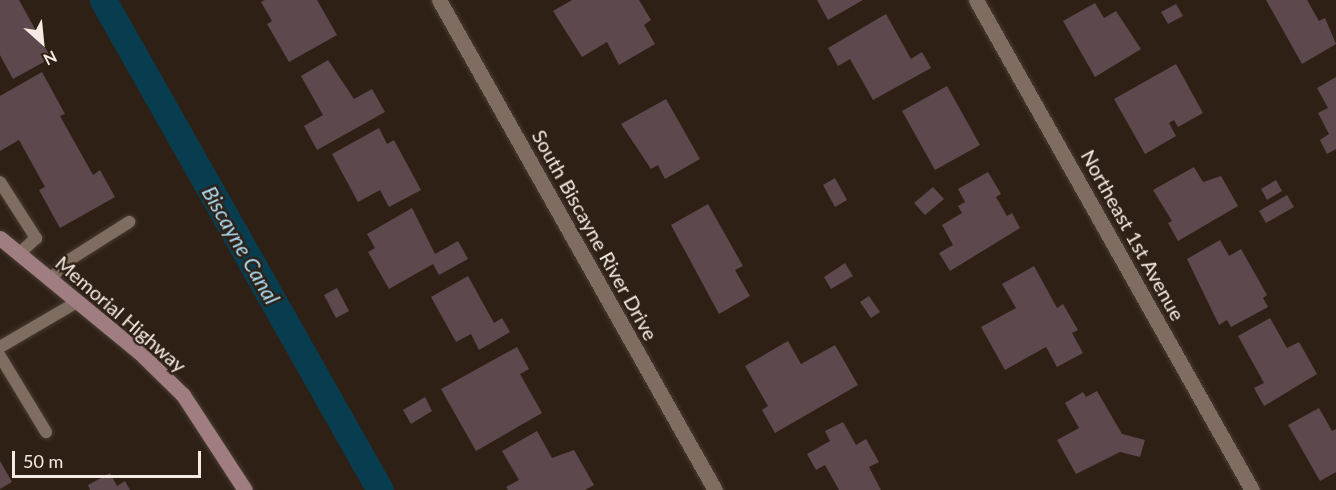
<!DOCTYPE html>
<html>
<head>
<meta charset="utf-8">
<style>
  body { margin:0 }
  #map { position:relative; width:1336px; height:490px; overflow:hidden; background:#2f2015; font-family:Lato,sans-serif }
  div>[style] { position:absolute }
  [style*='--x'] { left:calc(var(--x)*1px); top:calc(var(--y)*1px); width:calc(var(--w)*1px); rotate:calc(var(--a)*1deg) }
  .canal>* { height:27px; margin:-13.5px; padding:0 13.5px; transform-origin:13.5px; border-radius:13.5px; background:#083d50 }
  .building>* { inset:0; background:#5d484e }
  .roads { filter:drop-shadow(0 0 2px #473c34) drop-shadow(0 0 2px #473c34) }
  .lane>* { height:12px; margin:-6px; padding:0 6px; transform-origin:6px; border-radius:6px; background:#7e6d60 }
  .street>* { height:15px; margin:-7.5px; padding:0 7.5px; transform-origin:7.5px; border-radius:7.5px; background:#7e6d60 }
  .secondary>* { height:15px; margin:-7.5px; padding:0 7.5px; transform-origin:7.5px; border-radius:7.5px; background:#a07d81 }
  span { translate:-50% -50%; white-space:nowrap; text-align:center; line-height:1.15; -webkit-text-stroke:5px #2f2015; paint-order:stroke }
  .street-label { font-size:20px; color:#f5ebe3 }
  .water-label { font-size:21px; color:#abdff8; font-style:italic }
  .north { position:absolute; left:12px; top:12px; width:60px; height:60px; -webkit-text-stroke:4px #2f2015; paint-order:stroke; rotate:153deg; font-size:16px; font-weight:700; line-height:24px; text-align:center; color:#f5ebe3 }
  .north::after { content:''; display:block; margin:auto; width:21px; height:27px; background:#f5ebe3; clip-path:polygon(50% 0,100% 100%,50% 72%,0 100%) }
  .scale { position:absolute; left:12px; top:451px; width:189px; height:27px; box-sizing:border-box; border:3px solid #f5ebe3; border-top:0; padding-left:8px; font-size:18px; line-height:21px; white-space:nowrap; color:#f5ebe3; -webkit-text-stroke:4px #2f2015; paint-order:stroke }
</style>
</head>
<body>
<div id="map">
  <div class="canal">
    <i style="--x:103;--y:0;--w:563;--a:60.52"></i>
  </div>
  <div class="building">
    <i style="clip-path:polygon(0 0,19px 0,51px 58px,13px 79px,0 55px)"></i>
    <i style="clip-path:polygon(265px 0,317px 0,337px 35px,289px 62px,267px 24px,272px 21px,261px 2px)"></i>
    <i style="clip-path:polygon(572px 0,639px 0,651px 20px,644px 25px,655px 44px,619px 65px,607px 42px,582px 57px,553px 11px)"></i>
    <i style="clip-path:polygon(817px 0,863px 0,828px 20px)"></i>
    <i style="clip-path:polygon(1266px 0,1307px 0,1319px 21px,1325px 18px,1336px 44px,1302px 64px)"></i>
    <i style="clip-path:polygon(1095px 3px,1104px 18px,1116px 11px,1141px 49px,1095px 77px,1063px 21px)"></i>
    <i style="clip-path:polygon(1176px 4px,1183px 16px,1168px 24px,1161px 12px)"></i>
    <i style="clip-path:polygon(886px 14px,911px 59px,922px 52px,931px 68px,873px 100px,850px 59px,838px 66px,828px 48px)"></i>
    <i style="clip-path:polygon(328px 60px,354px 99px,372px 89px,385px 112px,317px 150px,304px 126px,323px 115px,301px 76px)"></i>
    <i style="clip-path:polygon(1176px 64px,1203px 113px,1178px 127px,1174px 120px,1169px 123px,1176px 136px,1145px 154px,1114px 99px)"></i>
    <i style="clip-path:polygon(42px 72px,65px 114px,60px 116px,93px 175px,100px 170px,115px 197px,60px 228px,39px 190px,45px 187px,19px 140px,0 151px,0 96px)"></i>
    <i style="clip-path:polygon(1336px 77px,1336px 149px,1327px 154px,1320px 140px,1329px 134px,1318px 113px,1328px 108px,1317px 88px)"></i>
    <i style="clip-path:polygon(947px 86px,980px 145px,935px 170px,902px 111px)"></i>
    <i style="clip-path:polygon(666px 99px,700px 159px,665px 179px,658px 165px,651px 169px,621px 124px)"></i>
    <i style="clip-path:polygon(379px 128px,387px 144px,394px 140px,421px 190px,389px 207px,380px 190px,358px 202px,332px 154px)"></i>
    <i style="clip-path:polygon(1194px 167px,1203px 182px,1221px 176px,1238px 206px,1178px 241px,1168px 223px,1172px 221px,1153px 190px)"></i>
    <i style="clip-path:polygon(988px 172px,1001px 194px,996px 197px,1007px 216px,1012px 213px,1020px 228px,950px 271px,939px 253px,953px 245px,942px 225px,962px 213px,958px 206px,965px 202px,958px 189px)"></i>
    <i style="clip-path:polygon(835px 178px,847px 200px,835px 207px,823px 185px)"></i>
    <i style="clip-path:polygon(1276px 180px,1282px 191px,1267px 200px,1261px 189px)"></i>
    <i style="clip-path:polygon(933px 187px,944px 199px,925px 215px,914px 203px)"></i>
    <i style="clip-path:polygon(1287px 195px,1294px 207px,1266px 223px,1259px 211px)"></i>
    <i style="clip-path:polygon(708px 204px,743px 266px,735px 270px,750px 296px,719px 314px,671px 225px)"></i>
    <i style="clip-path:polygon(412px 208px,435px 254px,458px 241px,468px 259px,439px 275px,433px 264px,389px 289px,368px 252px,375px 248px,367px 234px)"></i>
    <i style="clip-path:polygon(1220px 240px,1229px 256px,1241px 249px,1267px 295px,1263px 298px,1268px 307px,1231px 327px,1227px 320px,1219px 325px,1187px 259px)"></i>
    <i style="clip-path:polygon(845px 263px,853px 276px,831px 289px,824px 277px)"></i>
    <i style="clip-path:polygon(1034px 266px,1057px 308px,1063px 304px,1078px 330px,1072px 333px,1083px 353px,1057px 367px,1046px 347px,1005px 370px,981px 327px,1016px 308px,1002px 284px)"></i>
    <i style="clip-path:polygon(468px 276px,494px 323px,502px 318px,510px 332px,479px 350px,471px 334px,456px 342px,431px 297px)"></i>
    <i style="clip-path:polygon(337px 288px,349px 311px,336px 318px,324px 295px)"></i>
    <i style="clip-path:polygon(869px 296px,880px 312px,871px 318px,860px 302px)"></i>
    <i style="clip-path:polygon(1270px 318px,1287px 348px,1299px 342px,1317px 374px,1264px 406px,1254px 388px,1264px 383px,1238px 336px)"></i>
    <i style="clip-path:polygon(788px 341px,801px 364px,835px 345px,858px 385px,775px 433px,762px 410px,768px 406px,745px 366px)"></i>
    <i style="clip-path:polygon(517px 347px,529px 369px,520px 374px,542px 413px,476px 451px,441px 389px)"></i>
    <i style="clip-path:polygon(1097px 391px,1122px 434px,1145px 440px,1140px 457px,1120px 452px,1076px 474px,1057px 440px,1079px 428px,1065px 403px,1083px 392px,1086px 397px)"></i>
    <i style="clip-path:polygon(425px 397px,432px 411px,411px 424px,403px 410px)"></i>
    <i style="clip-path:polygon(1319px 408px,1332px 431px,1336px 429px,1336px 472px,1320px 481px,1288px 425px)"></i>
    <i style="clip-path:polygon(843px 422px,856px 445px,866px 439px,879px 462px,869px 467px,881px 490px,839px 490px,825px 465px,816px 470px,807px 454px,830px 441px,825px 431px)"></i>
    <i style="clip-path:polygon(537px 431px,552px 458px,574px 450px,594px 485px,585px 490px,508px 490px,506px 487px,519px 480px,502px 451px)"></i>
    <i style="clip-path:polygon(0 461px,12px 482px,0 489px)"></i>
    <i style="clip-path:polygon(110px 473px,117px 486px,125px 481px,130px 490px,90px 490px,88px 485px)"></i>
  </div>
  <div class="roads">
    <div class="lane">
      <i style="--x:0;--y:182;--w:67;--a:57.3"></i>
      <i style="--x:36;--y:238;--w:23;--a:137"></i>
      <i style="--x:50;--y:280;--w:24;--a:-48"></i>
      <i style="--x:66;--y:262;--w:75;--a:-32.4"></i>
      <i style="--x:0;--y:347;--w:89;--a:-30.3"></i>
      <i style="--x:0;--y:356;--w:89;--a:58.8"></i>
    </div>
    <div class="street">
      <i style="--x:439;--y:0;--w:562;--a:60.61"></i>
      <i style="--x:976;--y:0;--w:562;--a:60.61"></i>
    </div>
    <div class="secondary">
      <i style="--x:0;--y:238;--w:180;--a:39.4"></i>
      <i style="--x:139;--y:352;--w:62;--a:44.3"></i>
      <i style="--x:183;--y:395;--w:113;--a:56.9"></i>
    </div>
  </div>
  <div class="street-label">
    <span style="left:595px;top:235px;rotate:61deg">South Biscayne River Drive</span>
    <span style="left:1133px;top:235px;rotate:61deg">Northeast 1st Avenue</span>
    <span style="left:121px;top:314px;rotate:41deg">Memorial Highway</span>
  </div>
  <div class="water-label">
    <span style="left:241px;top:245px;rotate:60deg">Biscayne Canal</span>
  </div>
  <div class="north">N</div>
  <div class="scale">50 m</div>
</div>
</body>
</html>
